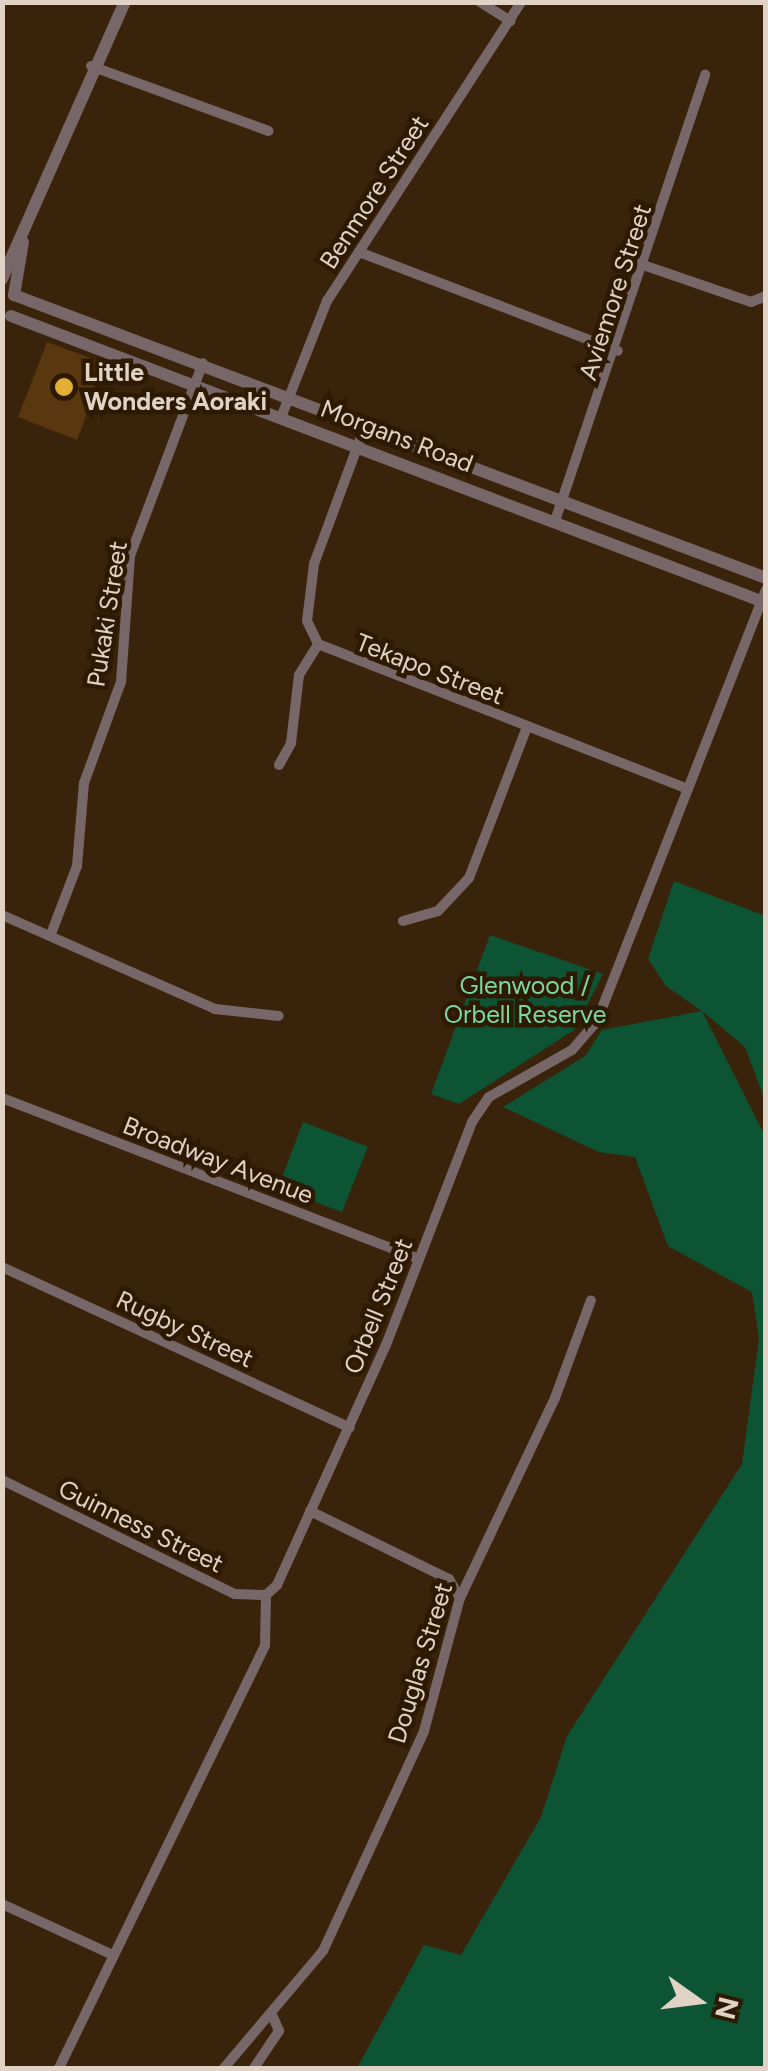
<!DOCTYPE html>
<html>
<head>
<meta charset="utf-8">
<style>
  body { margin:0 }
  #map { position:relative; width:768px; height:2071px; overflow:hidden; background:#39240b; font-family:Figtree,sans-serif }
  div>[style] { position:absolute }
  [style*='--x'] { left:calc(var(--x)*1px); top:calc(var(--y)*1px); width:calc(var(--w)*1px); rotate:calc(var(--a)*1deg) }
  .green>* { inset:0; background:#0c5433 }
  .building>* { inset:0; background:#593810 }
  .minor>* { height:10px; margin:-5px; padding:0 5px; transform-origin:5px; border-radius:5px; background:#786769 }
  .tertiary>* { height:12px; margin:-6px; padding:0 6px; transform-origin:6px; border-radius:6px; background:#786769 }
  .dots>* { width:28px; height:28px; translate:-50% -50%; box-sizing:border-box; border:5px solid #2e1a03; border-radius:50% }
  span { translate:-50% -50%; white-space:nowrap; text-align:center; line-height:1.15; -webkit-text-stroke:9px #2e1a03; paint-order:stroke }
  .street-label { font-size:25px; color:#e0d2c5 }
  .poi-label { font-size:25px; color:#e0d2c5; font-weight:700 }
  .left { translate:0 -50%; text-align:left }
  .park-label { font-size:25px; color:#7ad8a3 }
  .frame { position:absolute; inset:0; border:5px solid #e0d2c5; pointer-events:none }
  .north { position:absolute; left:648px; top:1951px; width:100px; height:100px; -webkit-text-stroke:8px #2e1a03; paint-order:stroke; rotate:104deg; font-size:28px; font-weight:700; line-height:40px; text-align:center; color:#e0d2c5 }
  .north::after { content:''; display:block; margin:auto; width:35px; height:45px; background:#e0d2c5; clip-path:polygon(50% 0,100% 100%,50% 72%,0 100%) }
</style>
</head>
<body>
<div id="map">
  <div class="green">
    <i style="clip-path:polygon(674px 881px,765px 916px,765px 1100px,745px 1047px,702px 1011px,765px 1136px,765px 2068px,357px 2068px,424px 1945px,461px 1955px,541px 1817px,567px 1736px,742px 1464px,759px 1338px,752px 1292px,668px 1246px,635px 1157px,599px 1152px,503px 1107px,585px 1056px,602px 1030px,702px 1011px,666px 986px,648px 959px)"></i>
    <i style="clip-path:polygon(490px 935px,603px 974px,574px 1030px,459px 1104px,431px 1094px)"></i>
    <i style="clip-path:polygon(303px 1122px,368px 1147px,342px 1212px,278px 1188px)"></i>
  </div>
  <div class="building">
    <i style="clip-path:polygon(47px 342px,106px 364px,77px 440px,18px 417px)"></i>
  </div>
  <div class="minor">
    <i style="--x:480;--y:2;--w:36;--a:32"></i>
    <i style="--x:91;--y:66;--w:189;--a:20.1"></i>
    <i style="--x:359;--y:252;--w:277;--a:20.9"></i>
    <i style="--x:646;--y:266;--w:111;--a:18.9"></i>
    <i style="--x:751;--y:302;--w:16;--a:-22"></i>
    <i style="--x:282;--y:415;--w:123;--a:-68.5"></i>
    <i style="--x:327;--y:301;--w:356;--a:-57"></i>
    <i style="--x:365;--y:426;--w:147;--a:110.3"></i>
    <i style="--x:314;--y:564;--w:57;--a:97"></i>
    <i style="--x:307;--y:621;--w:25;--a:64"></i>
    <i style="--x:318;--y:644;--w:397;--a:21.4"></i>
    <i style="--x:555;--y:521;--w:471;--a:-71.4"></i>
    <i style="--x:279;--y:765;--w:25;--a:-61"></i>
    <i style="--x:291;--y:743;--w:68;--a:-83.3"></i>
    <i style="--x:299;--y:675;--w:36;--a:-58"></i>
    <i style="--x:2;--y:915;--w:233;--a:23.8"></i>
    <i style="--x:215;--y:1009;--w:64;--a:6.2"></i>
    <i style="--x:403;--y:921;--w:36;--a:-16"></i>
    <i style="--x:438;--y:911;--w:45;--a:-46.8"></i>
    <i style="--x:469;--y:878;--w:162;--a:-69"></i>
    <i style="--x:51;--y:934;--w:73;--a:-69.1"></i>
    <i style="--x:77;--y:866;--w:83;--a:-85.2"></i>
    <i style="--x:84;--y:783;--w:108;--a:-69.9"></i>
    <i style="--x:121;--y:682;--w:126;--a:-85.9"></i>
    <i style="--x:130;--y:556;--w:206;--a:-69.3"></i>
    <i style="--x:2;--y:1098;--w:447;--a:21.1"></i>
    <i style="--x:2;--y:1267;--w:383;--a:24.8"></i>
    <i style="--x:2;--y:1480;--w:259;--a:26.1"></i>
    <i style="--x:235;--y:1594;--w:31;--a:2"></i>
    <i style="--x:310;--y:1511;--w:155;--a:26.1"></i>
    <i style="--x:449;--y:1579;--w:22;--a:60"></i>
    <i style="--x:2;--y:1904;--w:122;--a:24.7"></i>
    <i style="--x:59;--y:2068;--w:470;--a:-64"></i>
    <i style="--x:265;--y:1646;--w:51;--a:-88.9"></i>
    <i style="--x:266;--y:1595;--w:15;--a:-42"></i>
    <i style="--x:277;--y:1585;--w:264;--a:-65.6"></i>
    <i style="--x:386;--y:1345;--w:239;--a:-68.9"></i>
    <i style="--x:472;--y:1122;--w:30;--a:-56"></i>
    <i style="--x:489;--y:1097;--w:95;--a:-29.5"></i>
    <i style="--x:572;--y:1050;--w:38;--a:-49"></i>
    <i style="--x:597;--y:1021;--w:463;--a:-68.6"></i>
    <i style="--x:224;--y:2068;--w:153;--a:-49.8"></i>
    <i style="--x:323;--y:1951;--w:242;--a:-65.3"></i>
    <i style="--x:424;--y:1731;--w:138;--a:-74.9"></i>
    <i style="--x:460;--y:1598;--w:221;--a:-64.6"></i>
    <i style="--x:555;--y:1398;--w:104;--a:-69.8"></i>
    <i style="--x:254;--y:2068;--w:45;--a:-56"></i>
    <i style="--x:279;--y:2031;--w:15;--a:-113"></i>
  </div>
  <div class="tertiary">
    <i style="--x:23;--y:242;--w:54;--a:99.6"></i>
    <i style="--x:14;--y:295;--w:803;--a:20.62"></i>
    <i style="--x:2;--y:279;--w:303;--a:-66.1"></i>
    <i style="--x:11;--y:316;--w:808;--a:20.81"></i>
  </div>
  <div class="dots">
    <i style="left:64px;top:387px;background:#e3ae35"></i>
  </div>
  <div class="street-label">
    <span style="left:374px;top:192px;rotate:-57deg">Benmore Street</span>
    <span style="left:615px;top:292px;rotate:-72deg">Aviemore Street</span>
    <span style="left:397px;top:436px;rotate:21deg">Morgans Road</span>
    <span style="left:107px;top:614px;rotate:-81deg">Pukaki Street</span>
    <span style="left:430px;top:669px;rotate:21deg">Tekapo Street</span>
    <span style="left:218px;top:1160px;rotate:21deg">Broadway Avenue</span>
    <span style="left:378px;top:1306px;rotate:-68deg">Orbell Street</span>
    <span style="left:185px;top:1329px;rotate:25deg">Rugby Street</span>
    <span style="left:141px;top:1526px;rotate:26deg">Guinness Street</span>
    <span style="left:420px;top:1663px;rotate:-73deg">Douglas Street</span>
  </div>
  <div class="poi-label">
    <span class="left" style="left:84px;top:387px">Little<br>Wonders Aoraki</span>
  </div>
  <div class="park-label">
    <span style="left:525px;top:1000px">Glenwood /<br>Orbell Reserve</span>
  </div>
  <div class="frame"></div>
  <div class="north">N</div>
</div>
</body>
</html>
